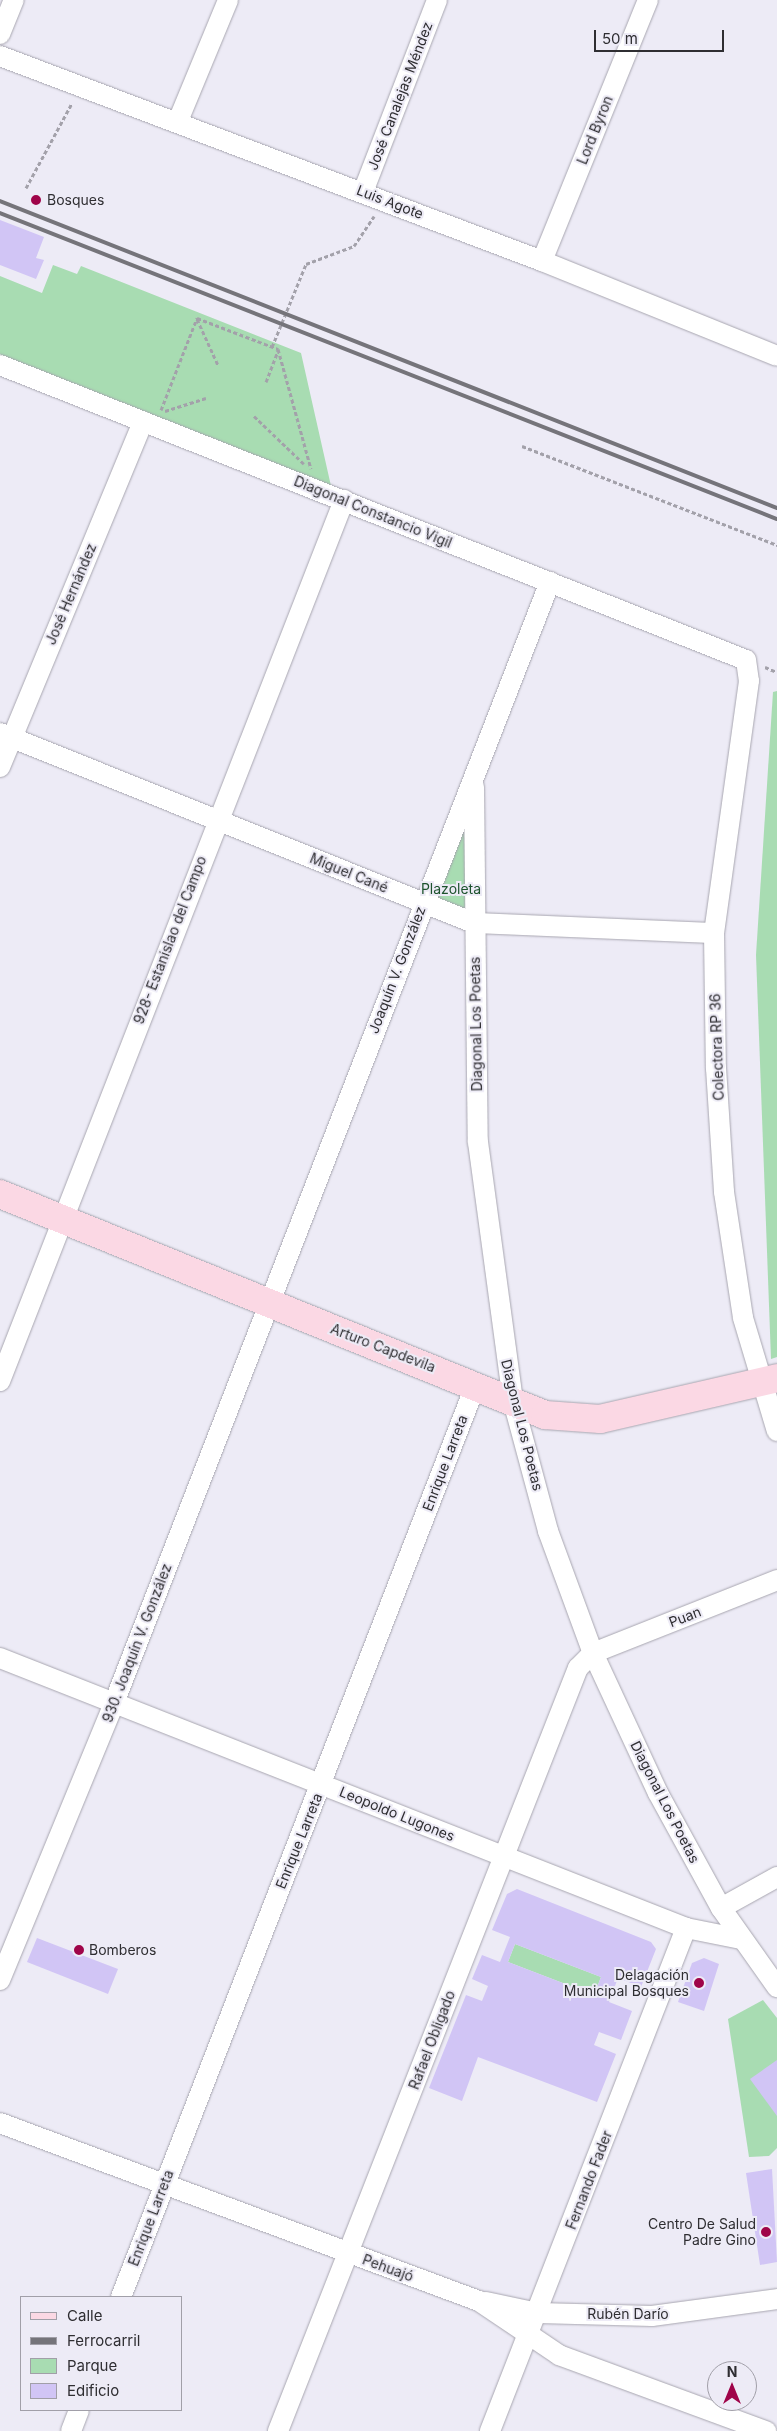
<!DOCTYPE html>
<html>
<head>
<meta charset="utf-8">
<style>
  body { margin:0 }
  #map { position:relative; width:777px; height:2431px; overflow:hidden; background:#edebf6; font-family:Inter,sans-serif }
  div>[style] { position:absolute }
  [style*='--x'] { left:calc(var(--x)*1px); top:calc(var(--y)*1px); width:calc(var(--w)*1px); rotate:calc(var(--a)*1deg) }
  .green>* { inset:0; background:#a8dcb2 }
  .building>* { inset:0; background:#d1c5f5 }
  .path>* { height:3px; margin-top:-1.5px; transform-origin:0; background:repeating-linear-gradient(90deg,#a3a1aa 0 4px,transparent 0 6.5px) }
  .roads { filter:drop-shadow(0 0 1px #a8a6b0) drop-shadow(0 0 1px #a8a6b0) }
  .street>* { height:20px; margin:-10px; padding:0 10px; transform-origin:10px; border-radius:10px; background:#fff }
  .secondary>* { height:28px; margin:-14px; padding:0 14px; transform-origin:14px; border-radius:14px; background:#fbd8e4 }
  .rail>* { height:4px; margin:-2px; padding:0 2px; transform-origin:2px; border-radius:2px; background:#75747a }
  .dots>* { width:14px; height:14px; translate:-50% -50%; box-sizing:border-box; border:2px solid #edebf6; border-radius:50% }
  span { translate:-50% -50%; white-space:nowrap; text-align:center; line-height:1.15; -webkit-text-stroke:4px #edebf6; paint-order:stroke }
  .street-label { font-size:14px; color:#2f2e32 }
  .poi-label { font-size:14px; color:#2f2e32 }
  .left { translate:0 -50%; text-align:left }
  .right { translate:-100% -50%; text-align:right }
  .park-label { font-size:14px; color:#1d532d }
  .legend { position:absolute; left:20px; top:2296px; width:162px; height:115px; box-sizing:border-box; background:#edebf6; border:1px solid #a19fa8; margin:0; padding:6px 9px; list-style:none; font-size:15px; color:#2f2e32 }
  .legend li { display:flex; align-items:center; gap:10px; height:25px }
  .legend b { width:25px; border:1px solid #a19fa8 }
  .north { position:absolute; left:707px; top:2361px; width:50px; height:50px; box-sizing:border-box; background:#edebf6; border:1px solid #a19fa8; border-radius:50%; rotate:0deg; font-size:14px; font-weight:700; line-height:20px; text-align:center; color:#2f2e32 }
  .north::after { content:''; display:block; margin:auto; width:18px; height:22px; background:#9f0449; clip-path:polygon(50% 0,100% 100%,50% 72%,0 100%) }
  .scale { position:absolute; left:594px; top:30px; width:130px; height:22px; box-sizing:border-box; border:2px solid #2f2e32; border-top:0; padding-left:6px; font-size:15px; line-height:18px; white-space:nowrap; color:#2f2e32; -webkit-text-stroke:4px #edebf6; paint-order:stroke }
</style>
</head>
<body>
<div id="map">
  <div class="green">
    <i style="clip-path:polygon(53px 265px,77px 274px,81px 266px,301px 353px,331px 486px,0 356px,0 276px,42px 293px)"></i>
    <i style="clip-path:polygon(777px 691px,777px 1357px,771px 1359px,756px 955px,773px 692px)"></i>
    <i style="clip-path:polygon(471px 795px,466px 910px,430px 900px)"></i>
    <i style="clip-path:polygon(515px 1944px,601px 1977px,594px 1995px,508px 1962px)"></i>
    <i style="clip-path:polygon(763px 2000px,777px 2018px,777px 2148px,769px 2156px,749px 2157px,728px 2019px)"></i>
  </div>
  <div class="building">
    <i style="clip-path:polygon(0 220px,44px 237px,36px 258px,44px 260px,36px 279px,0 265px)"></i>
    <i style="clip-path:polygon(evenodd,517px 1889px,651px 1942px,656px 1949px,641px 1987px,618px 1978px,609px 2002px,632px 2011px,621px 2040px,599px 2032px,594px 2045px,616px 2054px,597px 2102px,478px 2057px,462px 2101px,429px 2088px,466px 1995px,482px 2001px,488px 1986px,472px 1979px,482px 1955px,500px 1962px,510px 1937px,492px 1930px,507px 1894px,517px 1889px,515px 1944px,601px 1977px,594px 1995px,508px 1962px,515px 1944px)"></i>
    <i style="clip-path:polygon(37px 1938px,118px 1969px,108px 1994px,27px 1962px)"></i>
    <i style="clip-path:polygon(704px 1958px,719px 1964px,704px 2011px,678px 2002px,692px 1963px)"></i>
    <i style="clip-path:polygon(777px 2060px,777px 2116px,750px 2079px)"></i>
    <i style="clip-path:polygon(772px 2169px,777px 2262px,760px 2265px,746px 2173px)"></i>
  </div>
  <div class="path">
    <i style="--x:26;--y:188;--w:97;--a:-61.6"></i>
    <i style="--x:197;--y:319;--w:51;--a:65.5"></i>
    <i style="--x:272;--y:347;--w:90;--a:-67.7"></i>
    <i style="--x:306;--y:264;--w:51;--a:-20.6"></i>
    <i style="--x:354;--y:246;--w:36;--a:-56"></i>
    <i style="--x:266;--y:382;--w:34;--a:-69"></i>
    <i style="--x:161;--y:410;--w:99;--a:-68.6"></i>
    <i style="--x:197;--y:318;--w:87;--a:20.9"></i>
    <i style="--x:278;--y:349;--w:124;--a:74.6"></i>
    <i style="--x:165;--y:411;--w:43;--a:-17.6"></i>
    <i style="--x:254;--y:416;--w:69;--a:43.8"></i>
    <i style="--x:522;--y:446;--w:274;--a:21.2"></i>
    <i style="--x:765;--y:667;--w:13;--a:23"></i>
  </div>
  <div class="roads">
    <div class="street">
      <i style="--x:0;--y:34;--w:37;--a:-68"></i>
      <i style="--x:0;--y:56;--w:579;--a:20.72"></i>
      <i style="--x:542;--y:261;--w:253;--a:22"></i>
      <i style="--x:178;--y:121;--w:131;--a:-67.5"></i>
      <i style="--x:363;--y:192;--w:206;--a:-68.9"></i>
      <i style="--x:542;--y:261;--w:282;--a:-67.9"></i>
      <i style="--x:0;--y:365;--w:802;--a:21.58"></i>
      <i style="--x:746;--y:660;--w:21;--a:82"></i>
      <i style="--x:749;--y:681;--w:254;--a:97.9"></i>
      <i style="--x:714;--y:933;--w:135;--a:89.2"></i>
      <i style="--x:716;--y:1068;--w:124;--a:86.3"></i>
      <i style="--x:724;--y:1192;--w:127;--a:81.4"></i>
      <i style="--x:743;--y:1318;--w:118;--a:73.3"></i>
      <i style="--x:0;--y:733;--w:511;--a:21.84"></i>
      <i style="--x:474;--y:923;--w:240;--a:2.4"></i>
      <i style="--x:0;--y:767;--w:374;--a:-67.5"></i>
      <i style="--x:474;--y:787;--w:355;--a:89.4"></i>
      <i style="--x:478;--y:1142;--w:261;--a:82.3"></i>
      <i style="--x:513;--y:1401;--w:135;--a:74.9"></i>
      <i style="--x:548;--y:1531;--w:130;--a:69.8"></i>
      <i style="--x:593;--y:1653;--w:154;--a:65.1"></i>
      <i style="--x:658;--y:1793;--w:131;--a:61.3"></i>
      <i style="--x:721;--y:1908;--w:97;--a:54.7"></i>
      <i style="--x:0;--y:1381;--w:946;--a:-68.67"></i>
      <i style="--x:0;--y:1658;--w:737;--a:21.48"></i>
      <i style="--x:686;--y:1928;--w:56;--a:11.3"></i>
      <i style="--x:721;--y:1908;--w:64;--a:-29"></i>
      <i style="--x:0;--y:1980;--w:300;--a:-67.6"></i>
      <i style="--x:114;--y:1703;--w:1203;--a:-68.75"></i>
      <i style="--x:0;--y:2123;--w:511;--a:20.39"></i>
      <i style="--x:479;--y:2301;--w:97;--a:34"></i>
      <i style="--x:559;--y:2355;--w:221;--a:20.2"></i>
      <i style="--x:121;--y:2297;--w:980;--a:-68.75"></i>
      <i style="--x:486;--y:2302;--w:53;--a:11.9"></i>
      <i style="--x:538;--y:2313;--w:114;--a:1.5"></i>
      <i style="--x:652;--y:2316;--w:126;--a:-7.7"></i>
      <i style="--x:71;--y:2431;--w:22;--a:-69"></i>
      <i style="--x:278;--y:2431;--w:820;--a:-68.54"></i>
      <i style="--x:578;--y:1668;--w:21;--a:-45"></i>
      <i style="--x:593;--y:1653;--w:198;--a:-21.6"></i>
      <i style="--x:490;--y:2431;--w:540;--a:-68.71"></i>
    </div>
    <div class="secondary">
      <i style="--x:0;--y:1194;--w:588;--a:22.07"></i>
      <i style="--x:545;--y:1415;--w:55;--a:4.2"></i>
      <i style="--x:600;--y:1419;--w:182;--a:-13"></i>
    </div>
  </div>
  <div class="rail">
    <i style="--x:0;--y:201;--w:835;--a:21.56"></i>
    <i style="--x:0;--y:213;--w:835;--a:21.5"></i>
  </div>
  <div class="dots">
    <i style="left:36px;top:200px;background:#9f0449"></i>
    <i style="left:79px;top:1950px;background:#9f0449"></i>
    <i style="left:699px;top:1983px;background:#9f0449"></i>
    <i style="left:766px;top:2232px;background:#9f0449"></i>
  </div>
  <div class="street-label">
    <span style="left:400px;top:96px;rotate:-69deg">José Canalejas Méndez</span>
    <span style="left:595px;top:130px;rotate:-68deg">Lord Byron</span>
    <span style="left:390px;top:202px;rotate:21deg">Luis Agote</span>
    <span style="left:373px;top:512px;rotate:22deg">Diagonal Constancio Vigil</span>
    <span style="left:71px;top:594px;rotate:-67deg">José Hernández</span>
    <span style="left:349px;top:873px;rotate:22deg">Miguel Cané</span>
    <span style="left:170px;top:940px;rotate:-69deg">928- Estanislao del Campo</span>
    <span style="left:397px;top:970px;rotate:-69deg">Joaquín V. González</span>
    <span style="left:476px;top:1024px;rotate:-91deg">Diagonal Los Poetas</span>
    <span style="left:717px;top:1047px;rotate:-92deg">Colectora RP 36</span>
    <span style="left:383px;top:1348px;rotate:21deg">Arturo Capdevila</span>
    <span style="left:522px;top:1425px;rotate:76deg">Diagonal Los Poetas</span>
    <span style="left:445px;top:1463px;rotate:-69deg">Enrique Larreta</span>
    <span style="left:685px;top:1617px;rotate:-21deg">Puan</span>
    <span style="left:137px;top:1643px;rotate:-69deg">930. Joaquín V. González</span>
    <span style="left:665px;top:1802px;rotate:63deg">Diagonal Los Poetas</span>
    <span style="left:397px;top:1814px;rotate:22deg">Leopoldo Lugones</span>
    <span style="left:299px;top:1841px;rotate:-68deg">Enrique Larreta</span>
    <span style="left:432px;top:2040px;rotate:-69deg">Rafael Obligado</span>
    <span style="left:589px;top:2180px;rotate:-69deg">Fernando Fader</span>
    <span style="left:151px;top:2218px;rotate:-69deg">Enrique Larreta</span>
    <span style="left:388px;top:2268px;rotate:20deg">Pehuajó</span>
    <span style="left:628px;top:2314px">Rubén Darío</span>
  </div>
  <div class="poi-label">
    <span class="left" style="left:47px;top:200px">Bosques</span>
    <span class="left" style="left:89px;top:1950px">Bomberos</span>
    <span class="right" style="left:689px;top:1983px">Delagación<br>Municipal Bosques</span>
    <span class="right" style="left:756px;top:2232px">Centro De Salud<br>Padre Gino</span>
  </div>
  <div class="park-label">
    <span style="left:451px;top:889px">Plazoleta</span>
  </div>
  <ul class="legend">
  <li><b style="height:6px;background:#fbd8e4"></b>Calle</li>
  <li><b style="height:6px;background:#75747a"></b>Ferrocarril</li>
  <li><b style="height:14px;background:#a8dcb2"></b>Parque</li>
  <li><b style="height:14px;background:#d1c5f5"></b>Edificio</li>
  </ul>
  <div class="north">N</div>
  <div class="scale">50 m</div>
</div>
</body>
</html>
